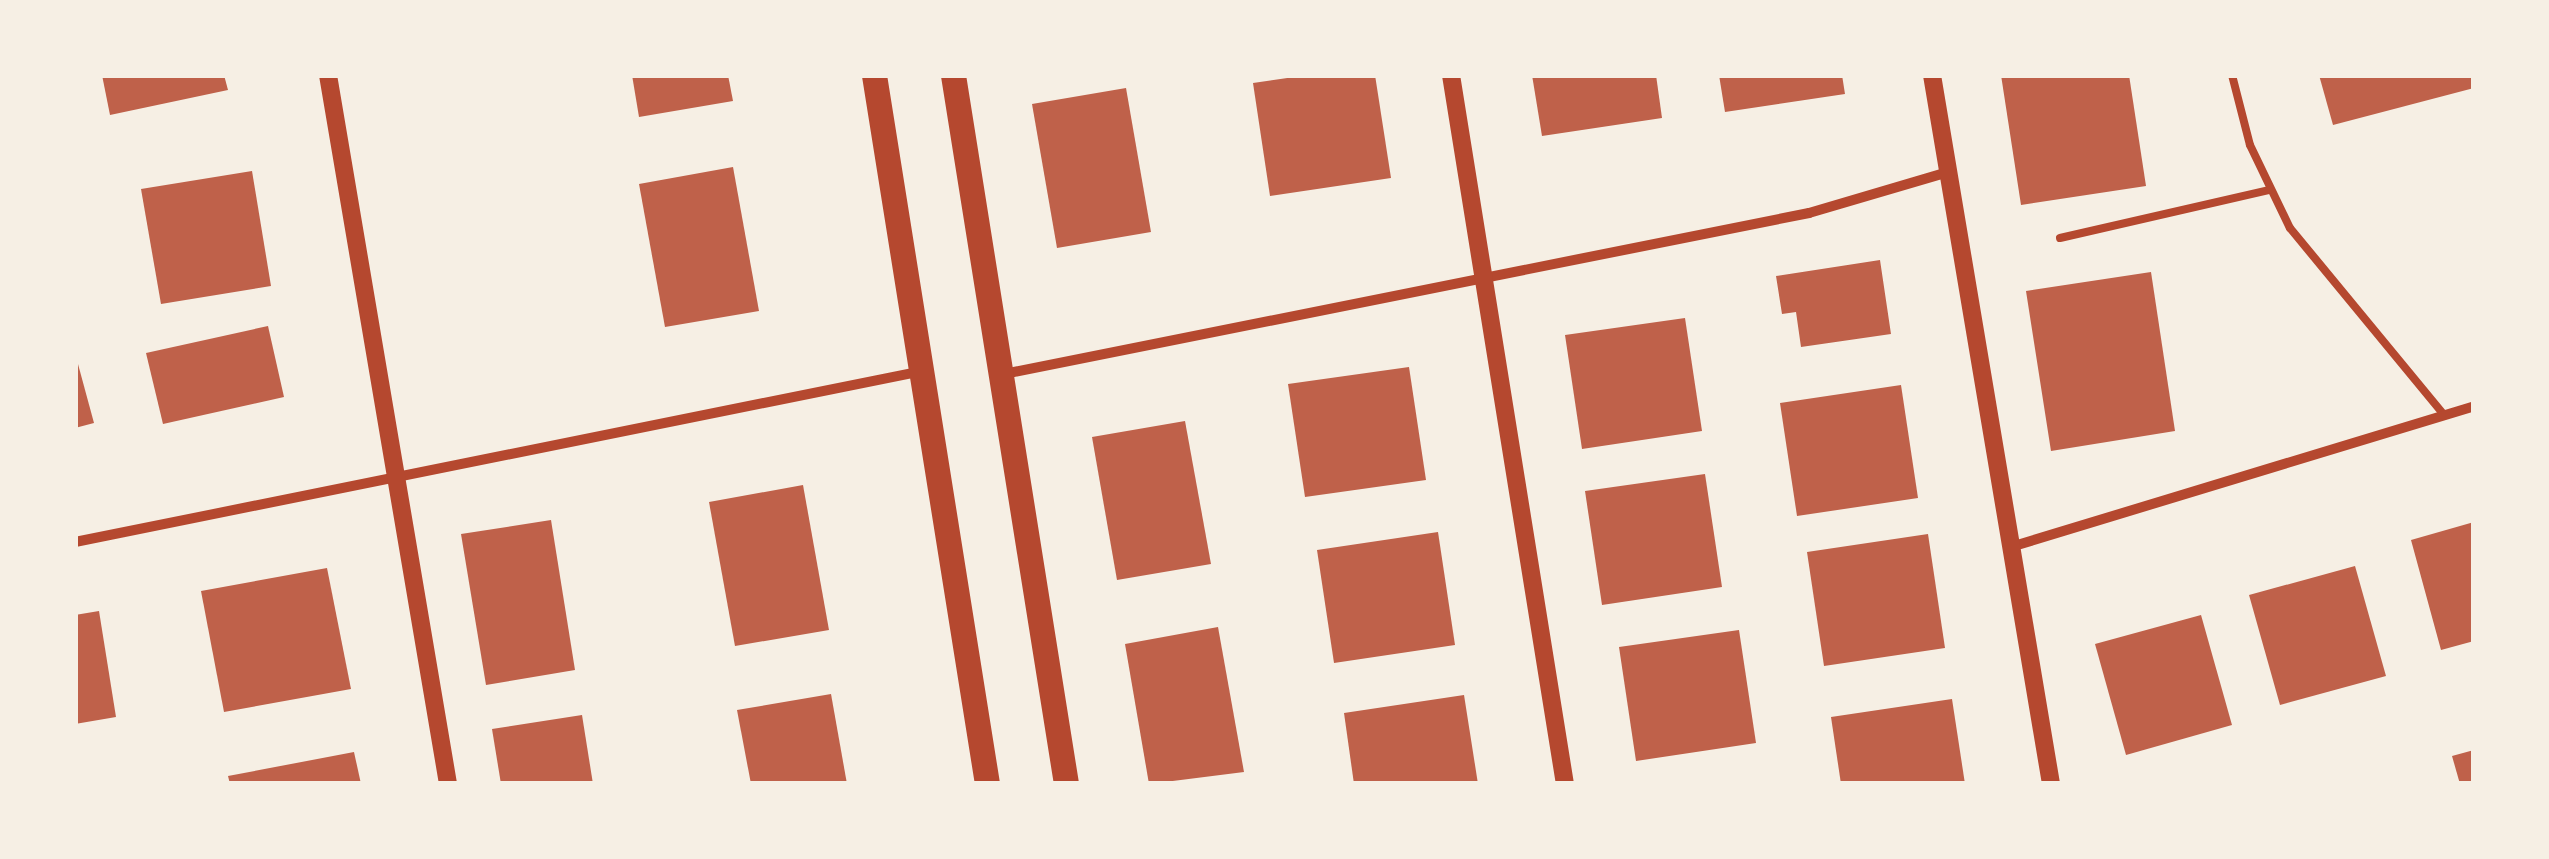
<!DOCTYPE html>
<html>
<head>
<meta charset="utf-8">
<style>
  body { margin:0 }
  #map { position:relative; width:2549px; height:859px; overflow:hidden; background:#f6efe4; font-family:"DejaVu Sans",sans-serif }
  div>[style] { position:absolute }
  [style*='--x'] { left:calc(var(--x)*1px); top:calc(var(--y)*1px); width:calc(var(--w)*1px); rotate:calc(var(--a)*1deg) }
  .building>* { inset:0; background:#bf614a }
  .service>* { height:8px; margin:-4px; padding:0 4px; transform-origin:4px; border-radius:4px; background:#b5482f }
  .minor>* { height:10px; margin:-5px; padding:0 5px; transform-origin:5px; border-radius:5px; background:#b5482f }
  .tertiary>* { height:18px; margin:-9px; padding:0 9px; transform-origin:9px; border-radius:9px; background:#b5482f }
  .primary>* { height:25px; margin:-12.5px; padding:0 12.5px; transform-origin:12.5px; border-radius:12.5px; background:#b5482f }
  span { translate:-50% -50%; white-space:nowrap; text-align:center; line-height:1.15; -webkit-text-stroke:8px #f6efe4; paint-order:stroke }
  .frame { position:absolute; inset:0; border:78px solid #f6efe4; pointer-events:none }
</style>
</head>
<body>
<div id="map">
  <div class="building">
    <i style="clip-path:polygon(102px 75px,224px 75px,228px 90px,110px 115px)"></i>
    <i style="clip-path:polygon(632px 75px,728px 75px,733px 101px,639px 117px)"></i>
    <i style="clip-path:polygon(1308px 75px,1375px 75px,1391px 178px,1270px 196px,1253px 83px)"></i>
    <i style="clip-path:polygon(1532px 75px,1656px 75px,1662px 118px,1542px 136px)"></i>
    <i style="clip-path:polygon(1719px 75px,1842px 75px,1845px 94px,1725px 112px)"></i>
    <i style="clip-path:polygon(2001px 75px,2129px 75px,2146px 186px,2021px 205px)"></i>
    <i style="clip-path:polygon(2319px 75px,2474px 75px,2474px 88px,2333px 125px)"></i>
    <i style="clip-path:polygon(1126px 88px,1151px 232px,1057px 248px,1032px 104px)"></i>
    <i style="clip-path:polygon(733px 167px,759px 311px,665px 327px,639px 184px)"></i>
    <i style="clip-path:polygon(252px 171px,271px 286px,161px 304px,141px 189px)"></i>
    <i style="clip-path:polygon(1880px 260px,1891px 334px,1801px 347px,1796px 312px,1782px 314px,1776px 276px)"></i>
    <i style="clip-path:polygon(2151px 272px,2175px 431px,2051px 451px,2026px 291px)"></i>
    <i style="clip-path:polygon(1685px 318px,1702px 431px,1582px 449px,1565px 335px)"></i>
    <i style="clip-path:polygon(268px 326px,284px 397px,163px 424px,146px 353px)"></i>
    <i style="clip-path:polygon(75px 353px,94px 423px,75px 428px)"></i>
    <i style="clip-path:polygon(1409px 367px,1426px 480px,1305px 497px,1288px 384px)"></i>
    <i style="clip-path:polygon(1901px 385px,1918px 498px,1797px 516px,1780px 403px)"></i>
    <i style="clip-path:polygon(1185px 421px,1211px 564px,1117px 580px,1092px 437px)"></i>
    <i style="clip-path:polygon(1705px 474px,1722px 587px,1602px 605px,1585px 491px)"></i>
    <i style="clip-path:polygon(803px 485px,829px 630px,735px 646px,709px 502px)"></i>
    <i style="clip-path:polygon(551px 520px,575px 670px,486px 685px,461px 534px)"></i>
    <i style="clip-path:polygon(2474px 522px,2474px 641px,2441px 650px,2411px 540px)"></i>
    <i style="clip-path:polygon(1438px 532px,1455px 645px,1334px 663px,1317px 550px)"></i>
    <i style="clip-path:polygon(1928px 534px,1945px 648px,1824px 666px,1807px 552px)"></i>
    <i style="clip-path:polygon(2355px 566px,2386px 676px,2280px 705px,2249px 595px)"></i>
    <i style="clip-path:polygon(327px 568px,351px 689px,224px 712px,201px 591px)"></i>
    <i style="clip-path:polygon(99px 611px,116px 717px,75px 724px,75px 615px)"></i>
    <i style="clip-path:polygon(2201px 615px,2232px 725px,2126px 755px,2095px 644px)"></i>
    <i style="clip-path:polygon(1218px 627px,1244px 772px,1149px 784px,1125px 644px)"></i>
    <i style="clip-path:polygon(1739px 630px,1756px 743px,1636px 761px,1619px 647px)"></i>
    <i style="clip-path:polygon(831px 694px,847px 784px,751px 784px,737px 710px)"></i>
    <i style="clip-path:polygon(1464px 695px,1478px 784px,1354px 784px,1344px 713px)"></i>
    <i style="clip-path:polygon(1952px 699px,1965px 784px,1841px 784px,1831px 717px)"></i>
    <i style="clip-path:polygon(582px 715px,593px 784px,501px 784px,492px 729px)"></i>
    <i style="clip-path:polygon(2474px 750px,2474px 784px,2460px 784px,2452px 756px)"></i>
    <i style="clip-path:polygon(354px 752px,361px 784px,230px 784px,228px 776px)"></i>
  </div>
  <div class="service">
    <i style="--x:2232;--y:75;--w:72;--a:75.6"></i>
    <i style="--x:2250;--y:145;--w:92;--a:64.3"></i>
    <i style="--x:2290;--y:228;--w:242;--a:50.5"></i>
    <i style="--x:2060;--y:238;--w:214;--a:-12.9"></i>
  </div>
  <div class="minor">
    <i style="--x:1004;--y:374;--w:821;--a:-11.31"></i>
    <i style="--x:1809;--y:213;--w:142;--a:-16.4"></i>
    <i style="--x:75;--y:542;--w:864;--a:-11.41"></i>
    <i style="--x:2014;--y:546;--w:481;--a:-16.9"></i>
  </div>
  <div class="tertiary">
    <i style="--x:328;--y:75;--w:719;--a:80.39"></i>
    <i style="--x:1451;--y:75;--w:718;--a:80.87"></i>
    <i style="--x:1932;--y:75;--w:719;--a:80.47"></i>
  </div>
  <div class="primary">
    <i style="--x:874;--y:75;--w:718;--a:80.94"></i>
    <i style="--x:953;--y:75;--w:718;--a:80.94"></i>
  </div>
  <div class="frame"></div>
</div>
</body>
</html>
